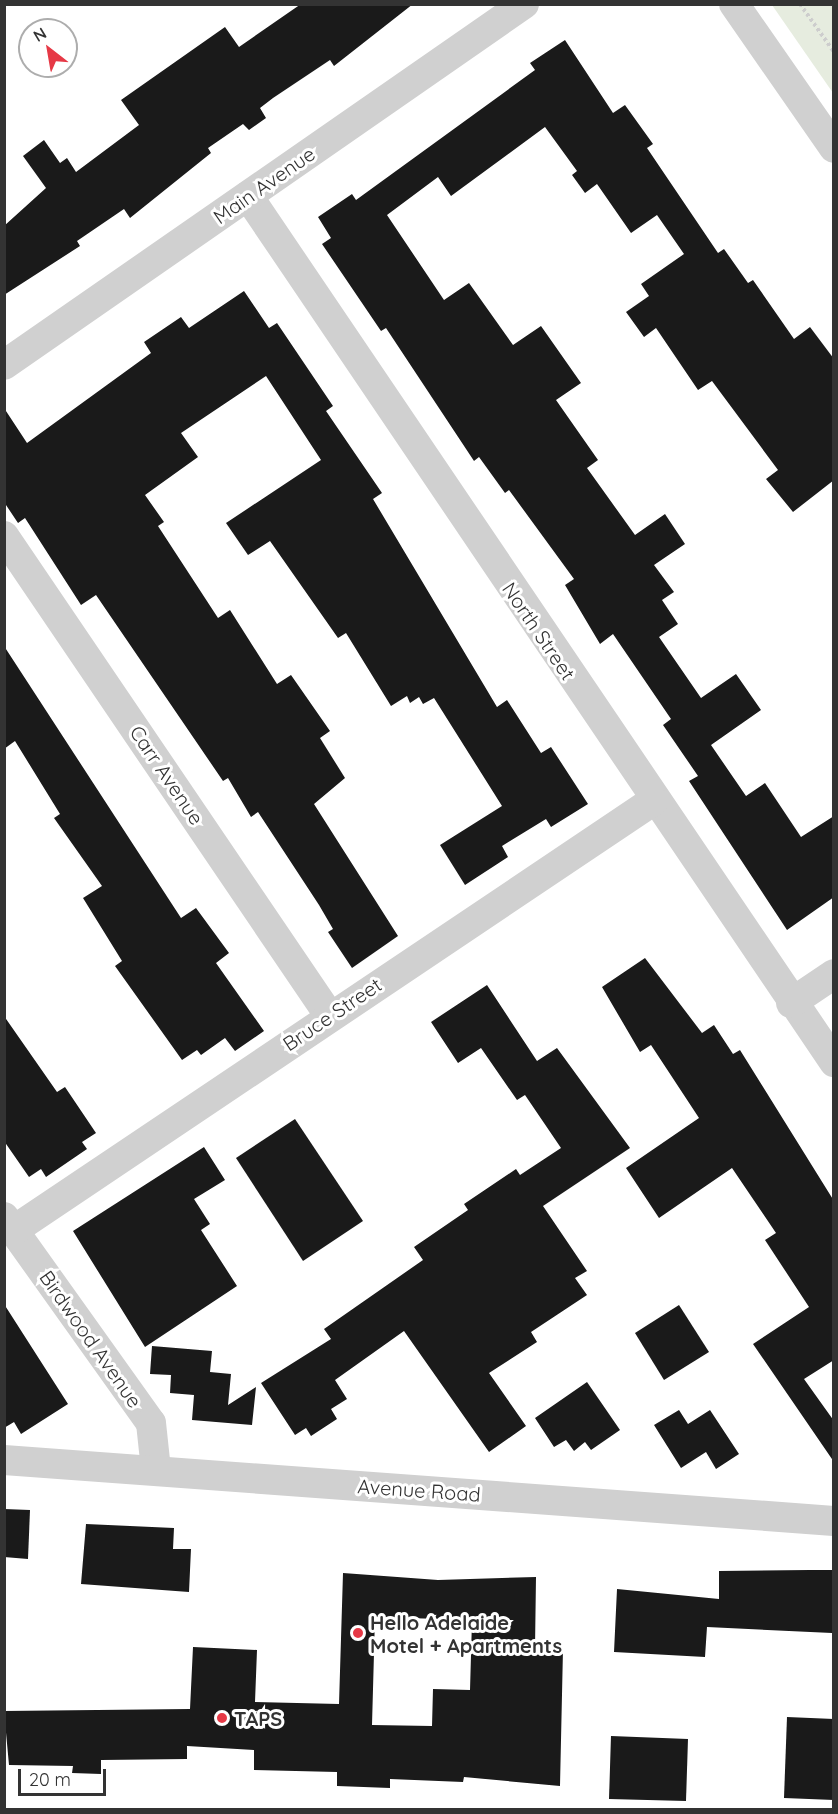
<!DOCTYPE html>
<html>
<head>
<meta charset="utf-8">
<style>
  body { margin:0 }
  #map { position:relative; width:838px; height:1814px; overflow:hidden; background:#fff; font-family:Quicksand,sans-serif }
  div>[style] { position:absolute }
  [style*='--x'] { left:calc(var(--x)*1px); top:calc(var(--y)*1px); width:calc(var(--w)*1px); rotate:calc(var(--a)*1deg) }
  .green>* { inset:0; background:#e6ecdf }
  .building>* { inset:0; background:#1a1a1a }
  .path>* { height:4px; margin-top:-2px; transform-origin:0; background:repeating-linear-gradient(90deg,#cdcdcd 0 3px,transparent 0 6px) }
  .minor>* { height:30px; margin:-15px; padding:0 15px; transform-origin:15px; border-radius:15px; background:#d0d0d0 }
  .dots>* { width:16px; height:16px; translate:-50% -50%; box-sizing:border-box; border:3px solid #fff; border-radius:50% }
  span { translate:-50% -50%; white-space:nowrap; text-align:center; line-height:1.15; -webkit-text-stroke:6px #fff; paint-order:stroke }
  .street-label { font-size:20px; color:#333 }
  .poi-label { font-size:20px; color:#333; font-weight:700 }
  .left { translate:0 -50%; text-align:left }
  .frame { position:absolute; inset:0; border:6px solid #333; pointer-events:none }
  .north { position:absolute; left:18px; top:18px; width:60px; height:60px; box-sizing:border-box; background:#fff; border:2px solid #adadad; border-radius:50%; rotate:329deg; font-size:16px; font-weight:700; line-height:24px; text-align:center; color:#333 }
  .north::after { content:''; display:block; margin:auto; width:21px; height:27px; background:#e63946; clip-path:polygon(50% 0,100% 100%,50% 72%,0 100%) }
  .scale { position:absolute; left:18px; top:1769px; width:88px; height:27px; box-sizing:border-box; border:3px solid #333; border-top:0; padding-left:8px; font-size:18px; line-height:21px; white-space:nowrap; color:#333; -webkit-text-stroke:4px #fff; paint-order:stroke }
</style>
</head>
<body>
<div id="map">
  <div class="green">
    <i style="clip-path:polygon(772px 5px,833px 5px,833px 93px)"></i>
  </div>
  <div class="building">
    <i style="clip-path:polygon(301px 4px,413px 4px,334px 66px,330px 60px,273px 98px,260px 108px,266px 118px,249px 130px,243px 124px,208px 148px,211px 153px,130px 218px,124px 209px,77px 241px,80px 246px,4px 295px,4px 226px,46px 188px,23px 156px,44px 140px,60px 163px,67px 158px,76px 172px,139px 125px,121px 100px,225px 27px,239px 47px)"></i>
    <i style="clip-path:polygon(565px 40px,613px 113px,625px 105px,653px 144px,647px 148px,718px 253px,724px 249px,748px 283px,753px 280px,794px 339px,810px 327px,834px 359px,834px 480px,793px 512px,766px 479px,778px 470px,712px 381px,698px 390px,656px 328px,644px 337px,626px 312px,649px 296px,641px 284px,684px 254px,657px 215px,631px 233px,597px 184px,585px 193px,572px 175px,577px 171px,545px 127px,451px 196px,438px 177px,387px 215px,444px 300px,469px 283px,513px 345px,541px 326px,581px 383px,556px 400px,598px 460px,587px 468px,635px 535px,665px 514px,685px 544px,654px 565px,674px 592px,662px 600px,678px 624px,659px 637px,701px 698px,736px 674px,761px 710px,711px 745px,746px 796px,765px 783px,801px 837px,834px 816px,834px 897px,787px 930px,689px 781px,698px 776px,663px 725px,671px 719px,613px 634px,600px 644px,565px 585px,574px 579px,509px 490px,505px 493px,479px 457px,474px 461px,386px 328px,381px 331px,322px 244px,331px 238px,318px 217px,352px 194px,356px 200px,535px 70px,530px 63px)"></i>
    <i style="clip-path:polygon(244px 291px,269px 328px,277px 323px,333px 406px,326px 411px,382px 493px,373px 499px,497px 707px,507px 700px,541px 753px,551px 747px,588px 804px,551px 827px,546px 819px,502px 846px,508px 857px,465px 885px,440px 845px,502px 806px,434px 698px,423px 704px,419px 697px,410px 703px,407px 696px,391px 706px,346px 633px,338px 638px,270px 541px,248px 555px,226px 523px,321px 460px,266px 376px,181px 433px,198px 457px,145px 495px,164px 522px,158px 526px,218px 618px,230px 610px,277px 684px,291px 675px,330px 731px,320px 738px,345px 778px,314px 804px,398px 936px,352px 968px,328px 932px,333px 929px,319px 905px,258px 812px,251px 817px,228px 778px,223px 781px,96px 595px,81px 605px,25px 518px,18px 523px,4px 502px,4px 408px,27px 443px,151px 353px,144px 342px,181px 317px,189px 328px)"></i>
    <i style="clip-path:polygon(4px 646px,181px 918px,196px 908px,229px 953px,216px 963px,264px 1031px,235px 1051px,225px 1038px,201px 1055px,197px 1050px,182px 1060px,115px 966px,122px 961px,83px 898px,102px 886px,54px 818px,60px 814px,15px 741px,4px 749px)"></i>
    <i style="clip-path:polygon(645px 958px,702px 1033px,714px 1025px,733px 1054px,740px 1050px,834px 1201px,834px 1360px,804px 1379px,834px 1421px,834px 1462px,753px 1344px,809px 1307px,765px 1240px,776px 1233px,732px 1168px,659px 1218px,626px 1168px,699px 1118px,651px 1045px,640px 1052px,602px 987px)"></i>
    <i style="clip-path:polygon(487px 985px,537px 1061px,557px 1048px,630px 1148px,543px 1206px,587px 1271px,575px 1278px,587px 1295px,531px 1332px,537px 1342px,489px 1373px,526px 1426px,489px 1452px,404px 1331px,335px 1380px,347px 1399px,331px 1409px,337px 1419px,311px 1436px,306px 1428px,295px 1435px,261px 1383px,331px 1339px,324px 1329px,423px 1260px,414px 1247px,468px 1210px,464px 1204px,516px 1169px,520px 1175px,561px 1148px,525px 1095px,517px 1100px,481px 1048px,458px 1063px,431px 1022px)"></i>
    <i style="clip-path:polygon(4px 1016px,57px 1092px,65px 1087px,96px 1133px,82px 1142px,87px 1149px,46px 1177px,41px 1169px,29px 1177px,4px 1141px)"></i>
    <i style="clip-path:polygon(295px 1119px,363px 1221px,303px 1261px,236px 1158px)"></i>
    <i style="clip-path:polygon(204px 1147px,225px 1180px,194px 1199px,210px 1224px,201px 1230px,237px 1286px,145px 1347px,73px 1231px)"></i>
    <i style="clip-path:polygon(4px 1304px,68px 1404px,21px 1434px,14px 1422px,4px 1428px)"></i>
    <i style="clip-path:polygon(679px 1305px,709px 1352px,664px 1380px,635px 1333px)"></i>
    <i style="clip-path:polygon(152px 1346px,212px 1351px,210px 1372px,231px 1374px,228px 1405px,256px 1387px,252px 1425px,192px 1420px,194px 1395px,170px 1393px,171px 1375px,150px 1374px)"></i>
    <i style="clip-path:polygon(587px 1382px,620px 1430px,591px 1450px,585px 1442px,574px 1451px,566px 1440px,554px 1447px,535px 1418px)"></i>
    <i style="clip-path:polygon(679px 1410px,688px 1424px,710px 1410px,739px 1454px,716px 1469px,706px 1452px,681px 1468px,654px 1425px)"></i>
    <i style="clip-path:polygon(4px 1509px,30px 1510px,28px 1559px,4px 1557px)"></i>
    <i style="clip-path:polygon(86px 1524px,174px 1528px,173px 1549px,191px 1549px,189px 1592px,81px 1584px)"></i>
    <i style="clip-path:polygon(810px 1570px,832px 1570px,832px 1633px,707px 1627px,705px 1657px,614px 1652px,617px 1589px,719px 1599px,719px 1571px)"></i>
    <i style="clip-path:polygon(evenodd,343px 1573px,438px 1580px,536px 1577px,535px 1648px,563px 1649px,560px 1786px,464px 1777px,463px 1782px,390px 1779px,390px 1788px,337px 1786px,337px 1772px,254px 1770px,254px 1750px,187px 1746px,187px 1759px,101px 1760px,101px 1774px,72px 1773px,73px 1766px,9px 1765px,4px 1711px,190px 1709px,193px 1647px,257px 1650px,255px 1702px,339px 1704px,343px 1573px,375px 1617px,472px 1620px,470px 1690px,433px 1689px,432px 1726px,372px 1725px,375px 1617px)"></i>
    <i style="clip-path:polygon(787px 1717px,834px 1719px,834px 1800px,784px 1798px)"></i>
    <i style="clip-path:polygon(611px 1736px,688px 1739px,686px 1801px,609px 1799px)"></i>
  </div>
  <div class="path">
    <i style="--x:800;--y:4;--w:59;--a:54.7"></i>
  </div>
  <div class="minor">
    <i style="--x:734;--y:4;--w:175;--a:55.2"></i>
    <i style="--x:248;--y:196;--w:1046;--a:55.91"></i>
    <i style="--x:4;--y:365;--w:633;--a:-34.77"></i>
    <i style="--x:4;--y:536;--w:579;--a:55.84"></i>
    <i style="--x:791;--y:1003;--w:52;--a:-34"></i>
    <i style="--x:4;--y:1217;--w:253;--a:54.5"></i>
    <i style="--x:151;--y:1423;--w:47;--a:83.9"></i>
    <i style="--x:14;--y:1230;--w:770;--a:-33.88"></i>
    <i style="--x:4;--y:1460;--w:832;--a:4.2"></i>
  </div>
  <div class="dots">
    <i style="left:358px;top:1633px;background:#e63946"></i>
    <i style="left:222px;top:1718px;background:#e63946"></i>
  </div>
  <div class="street-label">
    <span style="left:264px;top:185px;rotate:-35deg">Main Avenue</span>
    <span style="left:539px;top:631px;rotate:56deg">North Street</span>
    <span style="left:167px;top:775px;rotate:56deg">Carr Avenue</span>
    <span style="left:332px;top:1014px;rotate:-34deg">Bruce Street</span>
    <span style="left:91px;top:1339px;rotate:55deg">Birdwood Avenue</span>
    <span style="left:419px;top:1490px;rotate:4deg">Avenue Road</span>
  </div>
  <div class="poi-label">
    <span class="left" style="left:370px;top:1634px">Hello Adelaide<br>Motel + Apartments</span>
    <span class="left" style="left:234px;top:1718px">TAPS</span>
  </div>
  <div class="frame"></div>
  <div class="north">N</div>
  <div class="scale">20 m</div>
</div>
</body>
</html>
